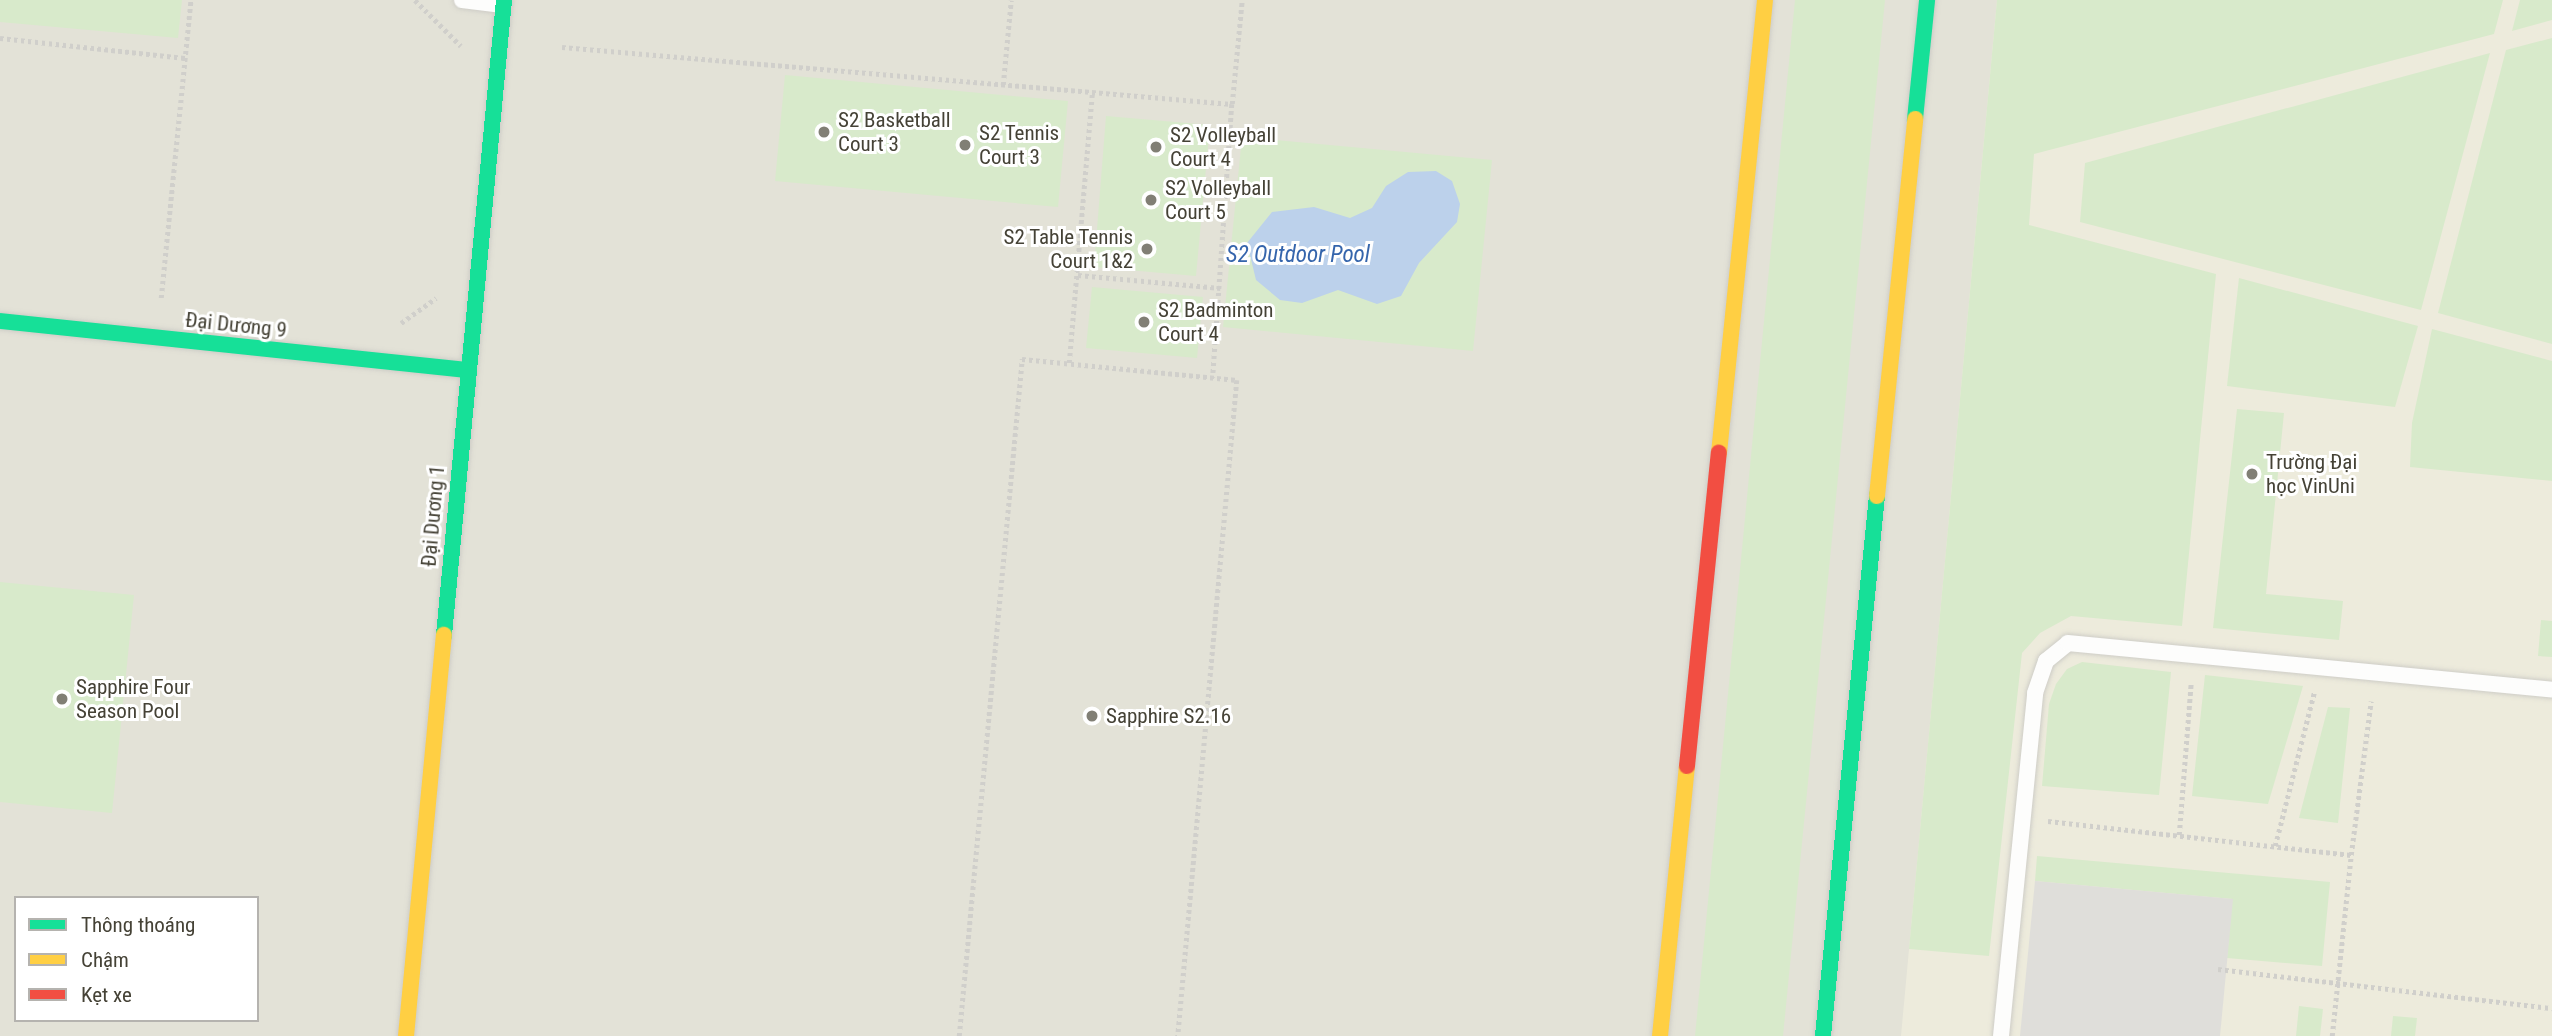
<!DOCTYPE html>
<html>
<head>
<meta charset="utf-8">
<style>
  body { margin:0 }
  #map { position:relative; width:2552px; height:1036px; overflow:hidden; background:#f0efea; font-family:"Roboto Condensed",sans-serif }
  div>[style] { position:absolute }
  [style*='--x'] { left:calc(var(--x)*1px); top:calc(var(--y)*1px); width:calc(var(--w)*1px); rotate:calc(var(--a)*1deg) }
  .residential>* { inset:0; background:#e3e2d7 }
  .education>* { inset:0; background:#edebdc }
  .green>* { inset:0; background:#d8eacb }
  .parking>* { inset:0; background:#dfdeda }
  .water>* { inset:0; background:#bcd1eb }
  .path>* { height:4.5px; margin-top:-2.25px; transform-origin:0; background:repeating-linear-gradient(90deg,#d0cfcb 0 3.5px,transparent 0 7px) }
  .roads { filter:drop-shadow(0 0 2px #cecdc7) drop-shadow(0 0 2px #cecdc7) }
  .lane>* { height:16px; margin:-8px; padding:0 8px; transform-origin:8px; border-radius:8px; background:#fdfdfc }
  .fast>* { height:16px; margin:-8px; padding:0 8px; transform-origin:8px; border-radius:8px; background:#16e098 }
  .slow>* { height:16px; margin:-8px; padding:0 8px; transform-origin:8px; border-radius:8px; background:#ffcf43 }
  .jam>* { height:16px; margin:-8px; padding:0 8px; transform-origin:8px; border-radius:8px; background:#f24e42 }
  .dots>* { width:19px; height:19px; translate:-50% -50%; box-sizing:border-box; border:4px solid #fff; border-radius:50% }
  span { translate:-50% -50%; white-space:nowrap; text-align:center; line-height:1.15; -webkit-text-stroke:6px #fff; paint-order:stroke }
  .poi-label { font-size:21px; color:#454236 }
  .left { translate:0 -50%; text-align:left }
  .right { translate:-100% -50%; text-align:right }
  .street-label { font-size:21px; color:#454236 }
  .water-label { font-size:23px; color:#3565ac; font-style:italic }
  .legend { position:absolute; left:14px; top:896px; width:245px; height:126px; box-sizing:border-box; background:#fff; border:2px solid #b5b3af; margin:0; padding:9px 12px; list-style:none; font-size:21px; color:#454236 }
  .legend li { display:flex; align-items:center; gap:14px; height:35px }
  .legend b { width:35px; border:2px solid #b5b3af }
</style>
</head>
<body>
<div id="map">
  <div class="residential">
    <i style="clip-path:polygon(evenodd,0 0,2552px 0,2552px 1036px,0 1036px,0 0,16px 898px,257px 898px,257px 1020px,16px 1020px,16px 898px)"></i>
  </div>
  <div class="education">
    <i style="clip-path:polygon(1997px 0,2552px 0,2552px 1036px,1901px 1036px)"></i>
  </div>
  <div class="green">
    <i style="clip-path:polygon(0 0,182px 0,178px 38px,0 22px)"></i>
    <i style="clip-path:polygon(1795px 0,1885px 0,1783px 1036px,1695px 1036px)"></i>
    <i style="clip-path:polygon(1997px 0,2503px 0,2494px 34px,2034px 154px,2029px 225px,2216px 274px,2182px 626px,2071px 616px,2040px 633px,2022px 653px,1989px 956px,1909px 949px)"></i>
    <i style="clip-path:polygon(2520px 0,2552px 0,2552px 20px,2512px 31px)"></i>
    <i style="clip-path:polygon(2552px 38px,2552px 344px,2438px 313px,2506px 50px)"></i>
    <i style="clip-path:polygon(2490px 53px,2421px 310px,2080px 222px,2085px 163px)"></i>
    <i style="clip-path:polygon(785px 75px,1068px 101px,1058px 207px,775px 181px)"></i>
    <i style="clip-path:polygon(1106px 116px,1210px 125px,1196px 276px,1094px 267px)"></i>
    <i style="clip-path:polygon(1242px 137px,1492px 160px,1473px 351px,1223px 327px)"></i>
    <i style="clip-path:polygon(2239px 278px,2418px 326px,2395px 407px,2227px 386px)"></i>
    <i style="clip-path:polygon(1092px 287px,1203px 297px,1197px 358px,1086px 348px)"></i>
    <i style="clip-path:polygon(2432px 329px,2552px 361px,2552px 481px,2410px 467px,2412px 423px)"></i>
    <i style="clip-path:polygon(2237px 409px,2284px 413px,2266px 594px,2343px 601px,2339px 640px,2213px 628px)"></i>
    <i style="clip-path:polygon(0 582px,134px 595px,112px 813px,0 802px)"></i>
    <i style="clip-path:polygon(2541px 620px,2552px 621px,2552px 657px,2538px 656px)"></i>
    <i style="clip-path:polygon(2082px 662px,2171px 672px,2159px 795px,2042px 786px,2049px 704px,2056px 684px,2067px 669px)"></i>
    <i style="clip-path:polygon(2205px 675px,2303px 686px,2268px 804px,2192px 796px)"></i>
    <i style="clip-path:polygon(2328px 707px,2350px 708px,2338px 823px,2299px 818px)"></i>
    <i style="clip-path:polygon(2037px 856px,2330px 882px,2322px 966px,2227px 958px,2232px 899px,2035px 881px)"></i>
    <i style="clip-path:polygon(2299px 1006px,2323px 1009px,2320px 1036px,2296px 1036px)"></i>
    <i style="clip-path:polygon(2393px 1016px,2417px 1018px,2415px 1036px,2391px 1036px)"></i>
  </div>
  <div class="parking">
    <i style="clip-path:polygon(2035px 881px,2233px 899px,2220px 1036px,2020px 1036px)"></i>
  </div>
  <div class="water">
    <i style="clip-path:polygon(1436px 171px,1452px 181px,1460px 204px,1457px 222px,1419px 263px,1401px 296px,1377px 304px,1338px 290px,1302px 303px,1280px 300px,1256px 280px,1247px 243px,1272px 212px,1314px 207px,1350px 218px,1372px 208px,1386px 186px,1408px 172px)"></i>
  </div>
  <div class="path">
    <i style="--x:415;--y:0;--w:65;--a:45"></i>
    <i style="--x:0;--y:38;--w:186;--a:6.2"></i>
    <i style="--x:562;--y:47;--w:672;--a:4.86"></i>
    <i style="--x:1232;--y:104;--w:274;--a:94"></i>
    <i style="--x:1003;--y:85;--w:85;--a:-84.6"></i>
    <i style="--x:1232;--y:104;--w:104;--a:-84.5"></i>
    <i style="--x:1078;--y:275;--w:143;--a:5.2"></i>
    <i style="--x:161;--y:298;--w:300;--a:-84.3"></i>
    <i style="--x:401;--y:323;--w:43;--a:-35.5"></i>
    <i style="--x:1069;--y:363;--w:271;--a:-85.1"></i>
    <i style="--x:2048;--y:821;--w:305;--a:6.4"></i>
    <i style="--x:2351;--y:855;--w:155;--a:-82.6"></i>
    <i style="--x:2179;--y:835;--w:152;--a:-85.5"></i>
    <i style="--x:2275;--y:846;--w:158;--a:-75.7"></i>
    <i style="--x:2218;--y:969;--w:336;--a:6.7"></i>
    <i style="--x:959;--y:1036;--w:680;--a:-84.68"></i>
    <i style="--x:1022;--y:359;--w:216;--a:5.6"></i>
    <i style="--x:1237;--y:380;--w:659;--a:95.14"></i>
    <i style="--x:2332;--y:1036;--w:182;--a:-84"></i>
  </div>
  <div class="roads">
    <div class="lane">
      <i style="--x:462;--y:0;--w:41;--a:7"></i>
      <i style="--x:2001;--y:1036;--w:345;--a:-84.3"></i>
      <i style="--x:2035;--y:693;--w:34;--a:-71"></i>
      <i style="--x:2046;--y:661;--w:28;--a:-39"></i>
      <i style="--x:2068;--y:643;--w:486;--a:5.5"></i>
    </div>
    <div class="fast">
      <i style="--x:1915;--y:119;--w:120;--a:-84.2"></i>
      <i style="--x:0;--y:321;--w:471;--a:6"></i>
      <i style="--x:444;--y:635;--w:638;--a:-84.6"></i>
      <i style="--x:1823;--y:1036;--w:543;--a:-84.29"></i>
    </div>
    <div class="slow">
      <i style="--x:1719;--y:453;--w:455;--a:-84.2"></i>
      <i style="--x:1877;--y:496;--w:379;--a:-84.2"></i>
      <i style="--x:406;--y:1036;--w:403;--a:-84.6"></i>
      <i style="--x:1660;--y:1036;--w:271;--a:-84.3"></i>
    </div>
    <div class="jam">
      <i style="--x:1687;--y:766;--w:315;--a:-84.2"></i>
    </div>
  </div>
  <div class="dots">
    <i style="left:824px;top:132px;background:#817f75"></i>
    <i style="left:965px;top:145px;background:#817f75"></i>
    <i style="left:1156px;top:147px;background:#817f75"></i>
    <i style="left:1151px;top:200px;background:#817f75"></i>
    <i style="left:1147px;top:249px;background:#817f75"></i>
    <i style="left:1144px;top:322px;background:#817f75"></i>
    <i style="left:2252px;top:474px;background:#817f75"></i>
    <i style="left:62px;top:699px;background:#817f75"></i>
    <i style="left:1092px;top:716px;background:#817f75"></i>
  </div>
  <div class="poi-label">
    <span class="left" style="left:838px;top:132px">S2 Basketball<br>Court 3</span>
    <span class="left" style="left:979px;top:145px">S2 Tennis<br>Court 3</span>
    <span class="left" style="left:1170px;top:147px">S2 Volleyball<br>Court 4</span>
    <span class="left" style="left:1165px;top:200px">S2 Volleyball<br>Court 5</span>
    <span class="right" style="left:1133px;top:249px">S2 Table Tennis<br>Court 1&amp;2</span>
    <span class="left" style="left:1158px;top:322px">S2 Badminton<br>Court 4</span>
    <span class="left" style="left:2266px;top:474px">Trường Đại<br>học VinUni</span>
    <span class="left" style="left:76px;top:699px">Sapphire Four<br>Season Pool</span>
    <span class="left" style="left:1106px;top:716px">Sapphire S2.16</span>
  </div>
  <div class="street-label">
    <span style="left:236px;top:325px;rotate:6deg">Đại Dương 9</span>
    <span style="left:433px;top:516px;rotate:-85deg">Đại Dương 1</span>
  </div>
  <div class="water-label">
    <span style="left:1298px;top:255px">S2 Outdoor Pool</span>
  </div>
  <ul class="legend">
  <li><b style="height:9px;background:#16e098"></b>Thông thoáng</li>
  <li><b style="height:9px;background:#ffcf43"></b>Chậm</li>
  <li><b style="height:9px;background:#f24e42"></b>Kẹt xe</li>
  </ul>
</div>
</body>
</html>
